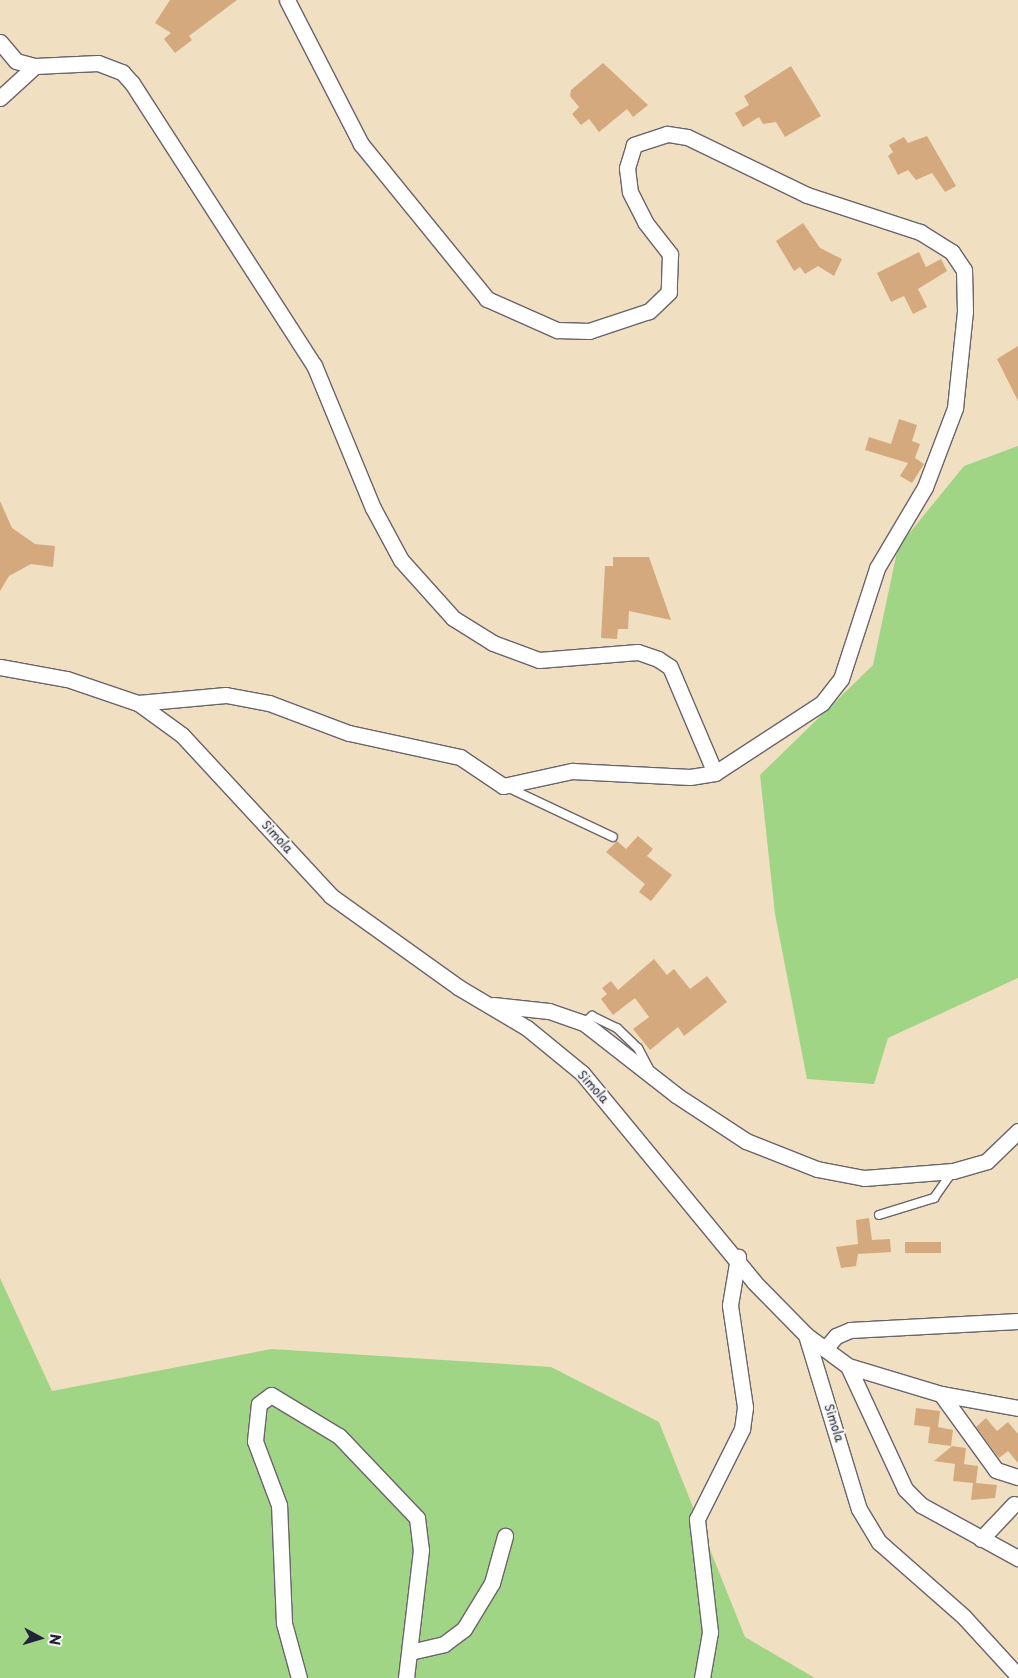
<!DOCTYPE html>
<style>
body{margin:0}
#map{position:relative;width:1018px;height:1678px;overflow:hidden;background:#f1dfc1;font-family:"Playpen Sans",sans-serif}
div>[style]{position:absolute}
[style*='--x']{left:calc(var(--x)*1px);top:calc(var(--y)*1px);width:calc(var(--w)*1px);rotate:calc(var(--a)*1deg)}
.green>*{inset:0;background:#a0d585}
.building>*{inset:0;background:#d5a97e;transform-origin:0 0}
.roads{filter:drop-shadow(1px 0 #6a646a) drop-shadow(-1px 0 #6a646a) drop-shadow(0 1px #6a646a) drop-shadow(0 -1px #6a646a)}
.lane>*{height:8px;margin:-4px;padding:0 4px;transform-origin:4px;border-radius:4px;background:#fff}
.street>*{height:15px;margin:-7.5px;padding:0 7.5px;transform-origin:7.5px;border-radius:7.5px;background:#fff}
span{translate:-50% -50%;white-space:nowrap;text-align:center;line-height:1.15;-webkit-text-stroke:4px #f6f6f2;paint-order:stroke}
.street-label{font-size:12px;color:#22223b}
.north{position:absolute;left:15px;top:1613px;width:50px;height:50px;-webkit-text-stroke:4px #f6f6f2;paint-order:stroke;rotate:96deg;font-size:14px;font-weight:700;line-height:20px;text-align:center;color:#22223b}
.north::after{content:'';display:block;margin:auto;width:18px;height:22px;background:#22223b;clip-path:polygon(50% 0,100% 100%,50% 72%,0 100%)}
</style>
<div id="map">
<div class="green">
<i style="clip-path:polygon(1018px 446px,1018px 978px,888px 1038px,874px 1084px,807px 1079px,775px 914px,760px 775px,873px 665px,898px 547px,964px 466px)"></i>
<i style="clip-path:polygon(0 1278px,52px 1391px,271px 1349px,551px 1367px,659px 1422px,745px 1637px,815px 1678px,0 1678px)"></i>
</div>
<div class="building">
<i style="clip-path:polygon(170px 0,237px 0,189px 36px,192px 40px,175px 53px,164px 39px,171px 33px,155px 23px)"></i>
<i style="clip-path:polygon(603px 63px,648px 105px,633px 117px,627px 109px,599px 132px,589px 119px,581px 125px,572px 114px,579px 107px,570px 96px,571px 90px)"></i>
<i style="clip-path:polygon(791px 66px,821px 116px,785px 137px,776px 122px,763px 124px,759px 117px,743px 127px,735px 113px,749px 105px,744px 96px)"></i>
<i style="clip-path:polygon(927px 136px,956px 186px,945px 192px,932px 173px,916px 180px,908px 170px,898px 175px,888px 156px,893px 152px,889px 145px,904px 137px,908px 143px)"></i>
<i style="clip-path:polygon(803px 223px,820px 248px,842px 259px,834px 276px,818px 266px,805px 274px,800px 267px,794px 271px,776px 241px)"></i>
<i style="clip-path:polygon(919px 252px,926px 267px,941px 259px,947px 271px,918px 289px,927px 307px,913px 314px,904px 296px,891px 302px,877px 273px)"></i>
<i style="clip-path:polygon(1018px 346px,1018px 401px,997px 359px)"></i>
<i style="clip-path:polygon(899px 419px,917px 425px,912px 441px,920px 444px,915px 458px,924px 464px,912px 483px,900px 476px,908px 463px,865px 450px,869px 437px,891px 444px)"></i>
<i style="clip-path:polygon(0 501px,12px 528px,35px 544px,55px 546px,53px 567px,31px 564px,9px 576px,0 591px)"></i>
<i style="clip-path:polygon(613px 557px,649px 557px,671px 620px,629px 611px,628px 629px,618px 629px,617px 639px,601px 638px,605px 566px,613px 566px)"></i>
<i style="clip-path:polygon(638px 836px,653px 849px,647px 856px,672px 875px,651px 901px,639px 892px,645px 884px,606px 852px,617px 841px,626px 849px)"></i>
<i style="clip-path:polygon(654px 959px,667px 975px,674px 969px,690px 989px,707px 976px,727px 1002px,684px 1036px,678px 1027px,650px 1050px,633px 1029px,649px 1017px,635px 998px,613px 1015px,601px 999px,607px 994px,602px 988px,611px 981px,618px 990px)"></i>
<i style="clip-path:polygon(869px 1218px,872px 1240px,890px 1239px,891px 1252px,858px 1254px,856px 1266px,841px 1268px,836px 1247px,858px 1244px,856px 1220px)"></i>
<i style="left:905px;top:1242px;width:36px;height:11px"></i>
<i style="clip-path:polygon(916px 1408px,940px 1411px,938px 1427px,953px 1430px,951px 1446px,928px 1443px,930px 1427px,914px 1425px)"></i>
<i style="clip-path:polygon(986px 1418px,997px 1431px,1008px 1422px,1018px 1434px,1018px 1463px,1008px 1451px,999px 1458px,976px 1427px)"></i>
<i style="clip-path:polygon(952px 1446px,966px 1448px,964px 1464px,978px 1466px,976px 1483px,997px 1485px,995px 1498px,971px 1500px,973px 1483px,953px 1481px,955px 1464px,934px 1461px)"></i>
</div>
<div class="roads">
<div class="lane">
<i style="--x:507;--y:787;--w:117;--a:25.3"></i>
<i style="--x:584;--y:1023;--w:11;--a:-41"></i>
<i style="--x:592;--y:1016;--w:28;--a:26"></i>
<i style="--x:617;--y:1028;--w:29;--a:44"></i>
<i style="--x:638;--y:1048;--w:27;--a:62"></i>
<i style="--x:879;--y:1215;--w:58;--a:-17.2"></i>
<i style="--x:934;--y:1198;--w:33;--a:-55"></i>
</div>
<div class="street">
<i style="--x:0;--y:42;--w:25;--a:50"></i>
<i style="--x:16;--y:61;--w:20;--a:15"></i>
<i style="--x:35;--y:66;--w:63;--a:-2.7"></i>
<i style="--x:98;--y:63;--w:26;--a:21"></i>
<i style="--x:122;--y:72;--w:15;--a:48"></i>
<i style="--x:132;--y:83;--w:336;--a:57.2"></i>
<i style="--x:314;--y:365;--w:155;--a:67.6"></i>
<i style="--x:373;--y:508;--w:59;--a:61.7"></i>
<i style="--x:401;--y:560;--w:78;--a:48.1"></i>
<i style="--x:453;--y:618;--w:47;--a:32"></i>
<i style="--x:493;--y:643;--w:49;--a:20.3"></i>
<i style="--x:539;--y:660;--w:99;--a:-4.6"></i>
<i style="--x:638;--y:652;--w:21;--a:19"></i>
<i style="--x:658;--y:659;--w:14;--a:34"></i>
<i style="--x:670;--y:667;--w:115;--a:67"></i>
<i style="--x:0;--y:98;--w:47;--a:-42.4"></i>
<i style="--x:0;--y:667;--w:68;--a:10.2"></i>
<i style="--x:67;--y:679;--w:75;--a:18.7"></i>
<i style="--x:138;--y:703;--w:54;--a:36"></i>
<i style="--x:182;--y:735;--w:219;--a:47.2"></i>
<i style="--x:331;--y:896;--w:156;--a:35.6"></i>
<i style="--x:458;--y:987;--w:80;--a:30.7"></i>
<i style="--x:527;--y:1028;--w:71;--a:39.3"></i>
<i style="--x:582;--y:1073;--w:271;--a:50.5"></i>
<i style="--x:754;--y:1282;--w:74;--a:45.5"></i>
<i style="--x:806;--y:1335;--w:182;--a:73.1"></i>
<i style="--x:859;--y:1509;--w:39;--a:59"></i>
<i style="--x:879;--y:1542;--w:113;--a:41.4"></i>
<i style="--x:964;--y:1617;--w:80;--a:47.5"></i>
<i style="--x:138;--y:703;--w:88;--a:-5.2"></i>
<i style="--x:226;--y:695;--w:44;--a:10.5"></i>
<i style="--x:269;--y:703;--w:85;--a:20.6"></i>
<i style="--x:349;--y:733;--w:114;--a:12.2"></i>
<i style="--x:460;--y:757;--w:52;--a:34"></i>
<i style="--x:503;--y:786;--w:71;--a:-12.3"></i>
<i style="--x:572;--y:771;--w:118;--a:2.9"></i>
<i style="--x:690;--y:777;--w:25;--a:-9"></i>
<i style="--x:715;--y:773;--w:128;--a:-33.2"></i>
<i style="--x:822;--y:703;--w:31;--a:-52"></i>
<i style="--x:841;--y:679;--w:117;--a:-72"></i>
<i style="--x:877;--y:568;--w:94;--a:-59.3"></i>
<i style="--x:925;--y:487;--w:85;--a:-69.2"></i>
<i style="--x:955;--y:408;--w:98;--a:-84.1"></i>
<i style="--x:965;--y:311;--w:41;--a:-91.4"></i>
<i style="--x:964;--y:270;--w:22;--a:-124"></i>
<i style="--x:952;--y:252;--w:38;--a:-148"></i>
<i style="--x:920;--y:232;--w:119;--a:-161.9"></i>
<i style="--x:807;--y:195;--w:133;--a:-154.2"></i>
<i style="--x:687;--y:137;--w:20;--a:-171"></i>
<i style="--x:667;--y:134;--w:35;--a:162"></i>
<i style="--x:634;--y:145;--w:24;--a:107"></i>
<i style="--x:627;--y:168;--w:24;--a:83"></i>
<i style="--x:630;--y:192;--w:34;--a:63"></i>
<i style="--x:645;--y:222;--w:41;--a:52"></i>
<i style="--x:670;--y:254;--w:38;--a:92"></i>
<i style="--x:669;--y:292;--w:28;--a:136"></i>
<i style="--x:649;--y:311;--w:63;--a:161.6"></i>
<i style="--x:589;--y:331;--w:32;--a:-178"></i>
<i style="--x:557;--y:330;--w:77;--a:-156.1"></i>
<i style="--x:487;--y:299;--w:200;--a:-129.1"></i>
<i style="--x:361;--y:144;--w:162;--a:-117.2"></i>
<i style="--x:493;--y:1005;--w:56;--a:6.1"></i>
<i style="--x:549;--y:1011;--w:37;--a:19"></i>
<i style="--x:584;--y:1023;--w:117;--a:38"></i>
<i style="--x:676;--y:1095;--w:84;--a:33.3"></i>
<i style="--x:746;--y:1141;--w:76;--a:21.5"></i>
<i style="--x:817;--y:1169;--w:48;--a:10.8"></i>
<i style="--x:864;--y:1178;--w:89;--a:-4.5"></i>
<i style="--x:953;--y:1171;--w:35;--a:-16"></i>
<i style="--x:987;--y:1161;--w:43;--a:-44.1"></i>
<i style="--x:806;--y:1335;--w:52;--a:36.4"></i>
<i style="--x:848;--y:1366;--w:136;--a:65.1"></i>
<i style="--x:905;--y:1489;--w:23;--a:45"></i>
<i style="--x:921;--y:1505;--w:111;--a:28.7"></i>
<i style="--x:825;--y:1349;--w:17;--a:-50"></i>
<i style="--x:836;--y:1336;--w:15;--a:-23"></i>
<i style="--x:850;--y:1330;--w:168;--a:-3.1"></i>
<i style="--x:848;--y:1366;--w:97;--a:16.8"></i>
<i style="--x:941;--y:1394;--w:78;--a:10.3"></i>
<i style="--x:941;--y:1394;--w:94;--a:54.1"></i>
<i style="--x:996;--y:1470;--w:23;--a:18"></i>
<i style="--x:981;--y:1539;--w:48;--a:-46.7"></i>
<i style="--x:410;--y:1652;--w:35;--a:-13"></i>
<i style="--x:444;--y:1644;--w:25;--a:-37"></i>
<i style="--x:464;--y:1629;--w:54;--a:-58.7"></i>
<i style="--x:492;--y:1583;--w:49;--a:-74.5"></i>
<i style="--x:299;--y:1678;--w:57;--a:-105.3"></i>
<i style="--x:284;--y:1623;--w:118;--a:-92.4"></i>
<i style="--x:279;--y:1505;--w:68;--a:-110.6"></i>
<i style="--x:255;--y:1441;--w:37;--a:-84"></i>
<i style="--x:259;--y:1404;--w:15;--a:-37"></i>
<i style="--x:271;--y:1395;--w:79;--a:31.1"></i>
<i style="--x:339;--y:1436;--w:113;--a:46.4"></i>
<i style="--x:417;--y:1518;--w:32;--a:83"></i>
<i style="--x:421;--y:1550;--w:129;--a:96.7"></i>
<i style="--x:702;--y:1678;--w:47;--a:-80.1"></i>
<i style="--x:710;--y:1632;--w:114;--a:-96.6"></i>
<i style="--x:697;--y:1519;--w:101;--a:-63.4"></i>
<i style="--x:742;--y:1429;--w:22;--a:-82"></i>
<i style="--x:745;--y:1407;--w:103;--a:-98.4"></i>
<i style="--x:730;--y:1305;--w:49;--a:-80.5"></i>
</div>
</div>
<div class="street-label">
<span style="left:277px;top:837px;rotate:48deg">Simola</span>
<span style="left:593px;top:1087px;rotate:48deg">Simola</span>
<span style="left:834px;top:1423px;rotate:73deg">Simola</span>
</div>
<div class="north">N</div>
</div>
